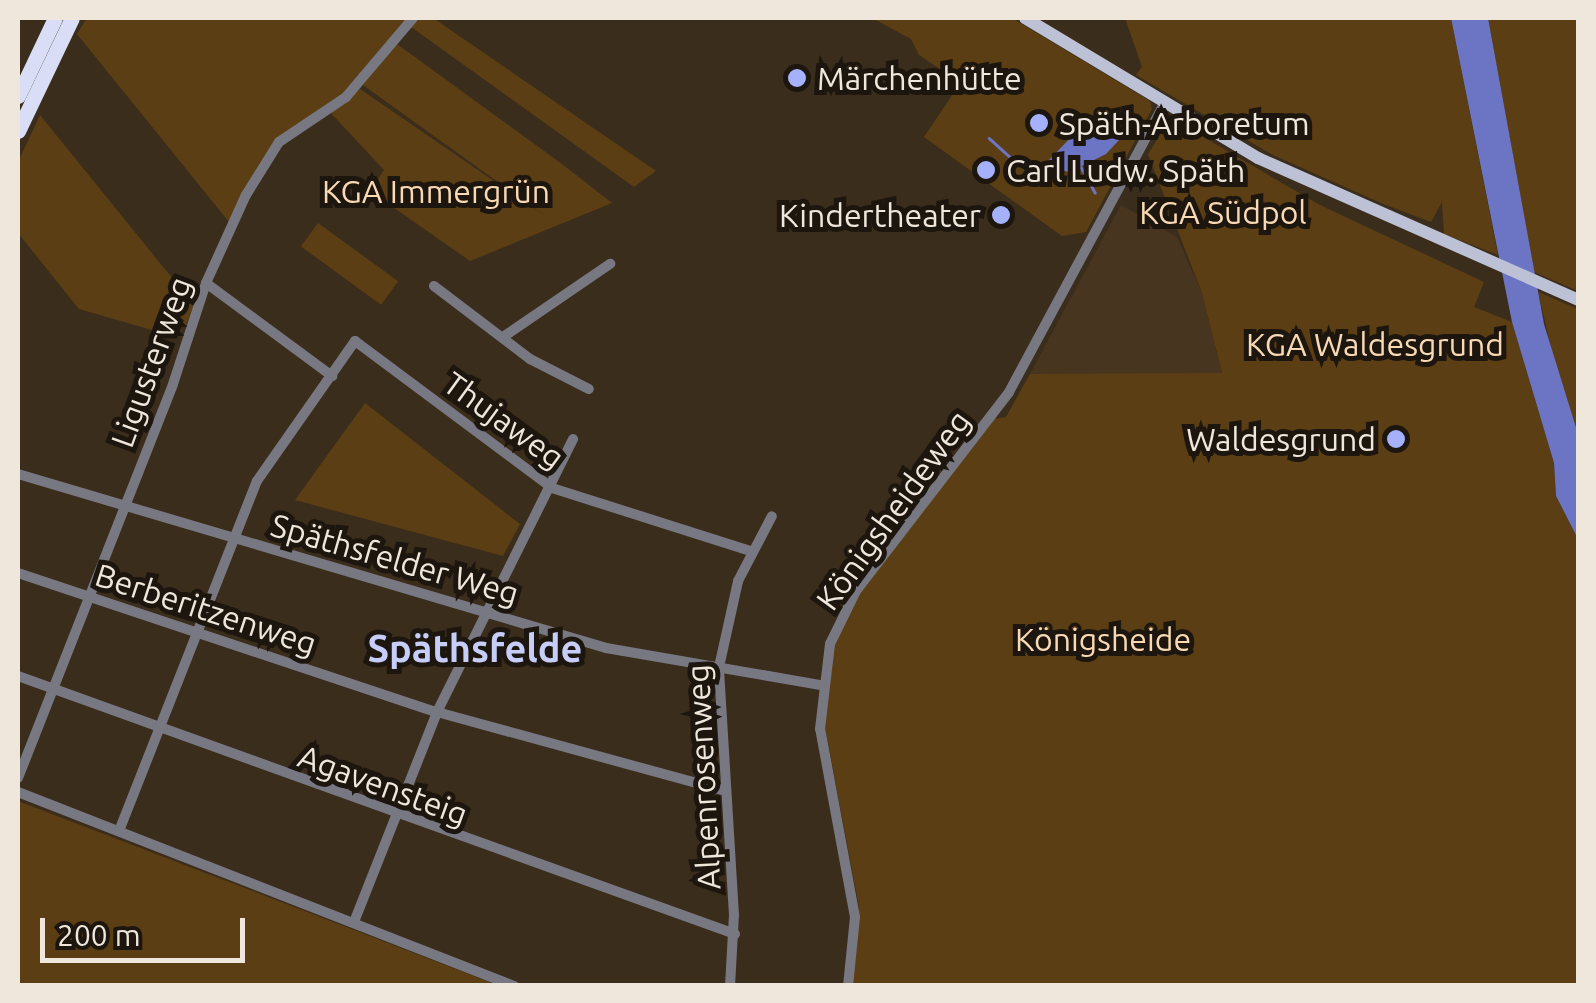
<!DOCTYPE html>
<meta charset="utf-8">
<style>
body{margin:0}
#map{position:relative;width:1596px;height:1003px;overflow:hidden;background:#3b2d1c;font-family:Ubuntu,sans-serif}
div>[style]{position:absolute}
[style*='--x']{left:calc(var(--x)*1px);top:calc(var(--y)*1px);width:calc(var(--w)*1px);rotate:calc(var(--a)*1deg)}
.built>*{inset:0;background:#48351f}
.green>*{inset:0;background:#5c3e14;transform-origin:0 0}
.water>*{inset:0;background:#6c75c4}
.stream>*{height:2.5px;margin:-1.25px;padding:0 1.25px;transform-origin:1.25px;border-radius:1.25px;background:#6c75c4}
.minor>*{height:10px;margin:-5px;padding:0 5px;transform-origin:5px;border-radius:5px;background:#777882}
.major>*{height:12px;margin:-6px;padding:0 6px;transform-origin:6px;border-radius:6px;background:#bdc1d5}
.highway>*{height:15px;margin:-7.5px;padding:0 7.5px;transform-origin:7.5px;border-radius:7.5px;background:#d9def6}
.dots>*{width:28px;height:28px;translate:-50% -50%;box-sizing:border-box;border:5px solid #1d160f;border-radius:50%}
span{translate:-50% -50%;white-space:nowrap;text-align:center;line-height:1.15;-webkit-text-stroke:10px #1d160f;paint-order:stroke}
.poi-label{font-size:32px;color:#efe6dc}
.left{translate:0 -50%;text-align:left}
.right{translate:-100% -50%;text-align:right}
.park-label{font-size:32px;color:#f9d9b4}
.street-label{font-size:32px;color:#efe6dc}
.quarter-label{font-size:38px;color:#c6cdf8;font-weight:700}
.frame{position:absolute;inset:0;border:20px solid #efe6dc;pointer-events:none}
.scale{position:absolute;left:40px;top:918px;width:205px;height:45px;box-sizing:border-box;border:5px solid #efe6dc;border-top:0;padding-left:12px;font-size:30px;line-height:35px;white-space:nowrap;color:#efe6dc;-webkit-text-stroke:8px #1d160f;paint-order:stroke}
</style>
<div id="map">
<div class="built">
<i style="clip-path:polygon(1121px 205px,1177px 237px,1202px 293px,1222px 374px,1030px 374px)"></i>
</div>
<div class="green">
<i style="clip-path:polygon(87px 18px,408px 18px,341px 95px,278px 137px,229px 222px,77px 34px)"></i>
<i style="clip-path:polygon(416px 18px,433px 18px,656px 171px,634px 187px,411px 27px)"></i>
<i style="clip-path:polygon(872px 18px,1012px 18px,1150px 101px,1152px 109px,1086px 232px,1062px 236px,924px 137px,955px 91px,939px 80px,943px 71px,919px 55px,911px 39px)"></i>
<i style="clip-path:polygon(1125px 18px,1451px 18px,1498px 255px,1444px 234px,1442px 202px,1431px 222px,1381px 203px,1273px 155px,1136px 75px,1142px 67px)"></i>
<i style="clip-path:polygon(1488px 18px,1578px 18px,1578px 291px,1534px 272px)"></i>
<i style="clip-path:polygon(397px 44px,562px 164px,612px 203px,470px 261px,370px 191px,384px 170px,329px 111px,360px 89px,548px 218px,363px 85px)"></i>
<i style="clip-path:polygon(40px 115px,194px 305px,186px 326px,152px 330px,79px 309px,18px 233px,18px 162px)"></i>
<i style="clip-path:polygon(1179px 123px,1320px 205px,1484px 282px,1474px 307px,1512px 322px,1554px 463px,1556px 496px,1578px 539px,1578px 985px,852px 986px,859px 907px,823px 716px,831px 655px,853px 603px,994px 419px,1006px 417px,1030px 374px,1222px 373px,1202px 293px,1148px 154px,1166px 125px)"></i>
<i style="left:318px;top:223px;width:99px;height:29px;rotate:36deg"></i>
<i style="clip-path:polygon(1538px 292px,1578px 309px,1578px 434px,1558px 377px)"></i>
<i style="clip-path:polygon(365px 403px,520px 524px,503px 556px,295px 500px)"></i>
<i style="clip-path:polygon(18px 801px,203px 872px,497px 985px,18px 985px)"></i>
</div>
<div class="water">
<i style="clip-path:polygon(1451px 18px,1488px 18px,1544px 324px,1578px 434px,1578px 539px,1556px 496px,1554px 463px,1512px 322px)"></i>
<i style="clip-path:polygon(1109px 126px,1119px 140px,1106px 154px,1070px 172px,1050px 168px,1048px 161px,1081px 127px)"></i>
</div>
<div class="stream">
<i style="--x:989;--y:138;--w:30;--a:42"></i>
<i style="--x:1011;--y:158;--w:38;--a:11"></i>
<i style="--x:1081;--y:167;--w:29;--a:61"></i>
</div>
<div class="minor">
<i style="--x:206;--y:283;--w:157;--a:36.4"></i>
<i style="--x:434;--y:286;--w:121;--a:37.2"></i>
<i style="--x:530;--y:359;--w:66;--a:27"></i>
<i style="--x:503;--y:337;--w:130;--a:-34.3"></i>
<i style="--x:18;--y:474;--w:613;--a:16.48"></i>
<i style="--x:606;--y:648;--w:218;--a:9.8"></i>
<i style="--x:18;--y:573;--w:441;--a:18.4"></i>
<i style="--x:437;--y:712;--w:299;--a:15.3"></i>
<i style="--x:18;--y:676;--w:762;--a:19.79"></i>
<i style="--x:18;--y:778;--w:423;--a:-68.5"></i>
<i style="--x:173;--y:384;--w:106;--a:-71.9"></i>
<i style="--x:206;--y:283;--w:97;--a:-65.6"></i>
<i style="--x:246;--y:195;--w:62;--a:-58.1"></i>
<i style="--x:279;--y:142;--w:81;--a:-33.9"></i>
<i style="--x:346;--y:97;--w:104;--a:-49.7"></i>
<i style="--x:18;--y:792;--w:533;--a:21.36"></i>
<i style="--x:119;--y:831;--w:376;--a:-68.5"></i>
<i style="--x:257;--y:481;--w:171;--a:-55"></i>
<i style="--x:355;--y:341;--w:246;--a:36.7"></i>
<i style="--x:552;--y:488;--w:209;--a:17.6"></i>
<i style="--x:354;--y:922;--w:226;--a:-68.4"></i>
<i style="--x:437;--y:712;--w:305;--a:-63.5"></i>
<i style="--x:730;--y:986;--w:71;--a:-86.8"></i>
<i style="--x:734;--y:915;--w:248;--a:-93.5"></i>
<i style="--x:719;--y:667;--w:88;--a:-77.5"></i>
<i style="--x:738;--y:581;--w:73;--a:-62.4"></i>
<i style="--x:848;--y:986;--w:69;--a:-84.2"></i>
<i style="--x:855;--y:917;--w:191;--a:-100.5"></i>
<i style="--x:820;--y:729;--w:86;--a:-83.3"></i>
<i style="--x:830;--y:644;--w:59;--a:-63.9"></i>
<i style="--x:856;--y:591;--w:251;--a:-52.4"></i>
<i style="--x:1009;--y:392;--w:329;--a:-61.7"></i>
</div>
<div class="major">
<i style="--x:1025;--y:18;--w:272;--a:31"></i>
<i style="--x:1258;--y:158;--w:350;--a:23.9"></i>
</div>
<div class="highway">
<i style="--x:18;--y:96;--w:86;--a:-64.6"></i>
<i style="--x:18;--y:131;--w:125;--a:-64.5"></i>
</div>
<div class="dots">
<i style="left:797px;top:78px;background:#a6b1fc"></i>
<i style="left:1039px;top:123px;background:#a6b1fc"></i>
<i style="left:986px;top:170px;background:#a6b1fc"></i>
<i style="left:1001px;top:215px;background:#a6b1fc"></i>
<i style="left:1396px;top:439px;background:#a6b1fc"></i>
</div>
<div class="poi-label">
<span class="left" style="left:817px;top:78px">Märchenhütte</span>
<span class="left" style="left:1059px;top:123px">Späth-Arboretum</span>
<span class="left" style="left:1006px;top:170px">Carl Ludw. Späth</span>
<span class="right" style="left:981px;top:215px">Kindertheater</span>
<span class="right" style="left:1376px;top:439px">Waldesgrund</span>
</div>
<div class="park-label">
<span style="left:436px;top:191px">KGA Immergrün</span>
<span style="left:1223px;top:212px">KGA Südpol</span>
<span style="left:1375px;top:344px">KGA Waldesgrund</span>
<span style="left:1103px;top:639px">Königsheide</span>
</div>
<div class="street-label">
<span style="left:151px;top:362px;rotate:-70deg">Ligusterweg</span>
<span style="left:504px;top:420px;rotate:36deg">Thujaweg</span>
<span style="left:893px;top:510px;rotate:-54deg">Königsheideweg</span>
<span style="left:395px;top:559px;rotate:16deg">Späthsfelder Weg</span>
<span style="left:206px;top:609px;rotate:18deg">Berberitzenweg</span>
<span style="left:703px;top:777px;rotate:-93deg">Alpenrosenweg</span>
<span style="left:383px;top:785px;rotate:20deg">Agavensteig</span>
</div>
<div class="quarter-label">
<span style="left:475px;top:649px">Späthsfelde</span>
</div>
<div class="frame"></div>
<div class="scale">200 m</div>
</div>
